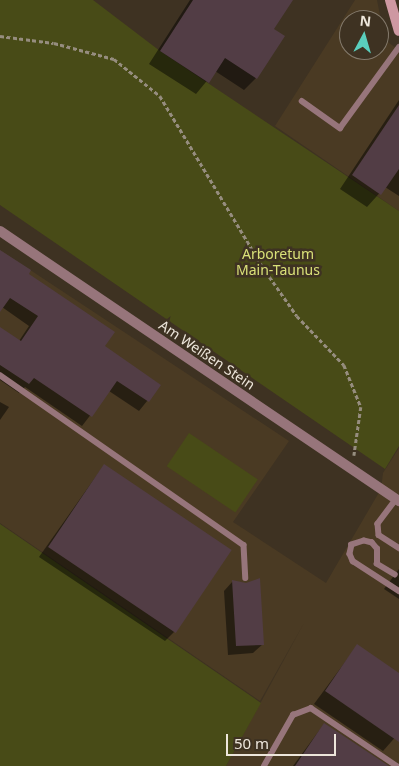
<!DOCTYPE html>
<meta charset="utf-8">
<style>
body{margin:0}
#map{position:relative;width:399px;height:766px;overflow:hidden;background:#3e3222;font-family:"Noto Sans",sans-serif}
div>[style]{position:absolute}
[style*='--x']{left:calc(var(--x)*1px);top:calc(var(--y)*1px);width:calc(var(--w)*1px);rotate:calc(var(--a)*1deg)}
.built>*{inset:0;background:#4a3a23}
.green>*{inset:0;background:#484b17;transform-origin:0 0}
.shadow>*{inset:0;background:#0007}
.building>*{inset:0;background:#523d45;transform-origin:0 0}
.path>*{height:2.5px;margin-top:-1.25px;transform-origin:0;background:repeating-linear-gradient(90deg,#968d7f 0 4px,transparent 0 6.5px)}
.lane>*{height:5.5px;margin:-2.75px;padding:0 2.75px;transform-origin:2.75px;border-radius:2.75px;background:#97757b}
.street>*{height:10px;margin:-5px;padding:0 5px;transform-origin:5px;border-radius:5px;background:#97757b}
.secondary>*{height:10px;margin:-5px;padding:0 5px;transform-origin:5px;border-radius:5px;background:#ce98a2}
span{translate:-50% -50%;white-space:nowrap;text-align:center;line-height:1.15;-webkit-text-stroke:5px #3e3222;paint-order:stroke}
.park-label{font-size:14px;color:#d9e078}
.street-label{font-size:14px;color:#ede6db}
.north{position:absolute;left:339px;top:10px;width:50px;height:50px;box-sizing:border-box;background:#3e3222;border:1px solid #847a6c;border-radius:50%;rotate:6deg;font-size:14px;font-weight:700;line-height:20px;text-align:center;color:#ede6db}
.north::after{content:'';display:block;margin:auto;width:18px;height:22px;background:#5acebd;clip-path:polygon(50% 0,100% 100%,50% 72%,0 100%)}
.scale{position:absolute;left:226px;top:734px;width:110px;height:22px;box-sizing:border-box;border:2px solid #ede6db;border-top:0;padding-left:6px;font-size:15px;line-height:18px;white-space:nowrap;color:#ede6db;-webkit-text-stroke:4px #3e3222;paint-order:stroke}
</style>
<div id="map">
<div class="built">
<i style="clip-path:polygon(evenodd,355px 0,377px 0,385px 40px,399px 50px,399px 211px,275px 126px,355px 0,349px 20px,379px 20px,379px 50px,349px 50px,349px 20px)"></i>
<i style="clip-path:polygon(0 250px,289px 441px,233px 522px,326px 583px,381px 489px,383px 473px,399px 448px,399px 766px,226px 766px,304px 623px,260px 701px,0 523px)"></i>
</div>
<div class="green">
<i style="clip-path:polygon(0 0,93px 0,160px 51px,399px 211px,399px 446px,385px 469px,0 205px)"></i>
<i style="left:189px;top:433px;width:83px;height:40px;rotate:34deg"></i>
<i style="clip-path:polygon(0 524px,261px 703px,226px 766px,0 766px)"></i>
</div>
<div class="shadow">
<i style="clip-path:polygon(190px 0,291px 0,272px 30px,256px 78px,244px 90px,215px 71px,196px 94px,149px 64px)"></i>
<i style="clip-path:polygon(399px 100px,399px 196px,385px 187px,367px 207px,340px 189px)"></i>
<i style="clip-path:polygon(0 253px,103px 347px,160px 385px,139px 411px,109px 391px,82px 426px,25px 387px,19px 393px,0 380px,0 328px,19px 341px,29px 326px,2px 307px,0 310px)"></i>
<i style="clip-path:polygon(0 402px,9px 407px,0 420px)"></i>
<i style="clip-path:polygon(104px 465px,174px 632px,165px 641px,39px 557px)"></i>
<i style="clip-path:polygon(399px 569px,399px 599px,384px 589px)"></i>
<i style="clip-path:polygon(233px 581px,263px 644px,253px 653px,228px 655px,224px 591px)"></i>
<i style="clip-path:polygon(357px 646px,399px 675px,399px 733px,383px 751px,314px 704px)"></i>
<i style="clip-path:polygon(324px 724px,378px 766px,293px 766px)"></i>
</div>
<div class="building">
<i style="clip-path:polygon(193px 0,293px 0,274px 29px,285px 36px,257px 79px,225px 58px,209px 83px,160px 51px)"></i>
<i style="clip-path:polygon(399px 105px,399px 169px,381px 195px,352px 175px)"></i>
<i style="clip-path:polygon(0 250px,31px 270px,29px 274px,115px 332px,105px 346px,161px 385px,149px 402px,117px 381px,92px 417px,34px 378px,29px 384px,0 365px,0 327px,21px 341px,38px 316px,10px 298px,0 312px)"></i>
<i style="left:104px;top:464px;width:154px;height:100px;rotate:34deg"></i>
<i style="clip-path:polygon(260px 578px,264px 645px,236px 646px,232px 580px,246px 583px)"></i>
<i style="clip-path:polygon(357px 644px,399px 673px,399px 742px,325px 691px)"></i>
<i style="clip-path:polygon(324px 723px,389px 766px,295px 766px)"></i>
</div>
<div class="path">
<i style="--x:0;--y:36;--w:54;--a:7.4"></i>
<i style="--x:54;--y:43;--w:62;--a:14.9"></i>
<i style="--x:114;--y:59;--w:59;--a:38.8"></i>
<i style="--x:160;--y:96;--w:198;--a:59"></i>
<i style="--x:262;--y:266;--w:61;--a:55"></i>
<i style="--x:297;--y:316;--w:68;--a:46.2"></i>
<i style="--x:344;--y:365;--w:45;--a:68"></i>
<i style="--x:361;--y:407;--w:49;--a:98.1"></i>
</div>
<div class="lane">
<i style="--x:302;--y:101;--w:47;--a:35.4"></i>
<i style="--x:340;--y:128;--w:100;--a:-53.9"></i>
<i style="--x:0;--y:375;--w:297;--a:34.9"></i>
<i style="--x:244;--y:545;--w:33;--a:87"></i>
<i style="--x:396;--y:500;--w:30;--a:127"></i>
<i style="--x:378;--y:524;--w:11;--a:85"></i>
<i style="--x:379;--y:535;--w:24;--a:33"></i>
<i style="--x:395;--y:575;--w:21;--a:-149"></i>
<i style="--x:377;--y:564;--w:15;--a:-90"></i>
<i style="--x:377;--y:549;--w:8;--a:-130"></i>
<i style="--x:372;--y:543;--w:8;--a:-166"></i>
<i style="--x:364;--y:541;--w:13;--a:162"></i>
<i style="--x:352;--y:545;--w:9;--a:103"></i>
<i style="--x:350;--y:554;--w:8;--a:67"></i>
<i style="--x:353;--y:561;--w:55;--a:33.1"></i>
<i style="--x:264;--y:766;--w:59;--a:-60.4"></i>
<i style="--x:293;--y:715;--w:19;--a:-21"></i>
<i style="--x:311;--y:708;--w:104;--a:34"></i>
</div>
<div class="street">
<i style="--x:0;--y:231;--w:482;--a:34.1"></i>
</div>
<div class="secondary">
<i style="--x:390;--y:0;--w:32;--a:74"></i>
</div>
<div class="park-label">
<span style="left:278px;top:262px">Arboretum<br>Main-Taunus</span>
</div>
<div class="street-label">
<span style="left:207px;top:355px;rotate:34deg">Am Weißen Stein</span>
</div>
<div class="north">N</div>
<div class="scale">50 m</div>
</div>
